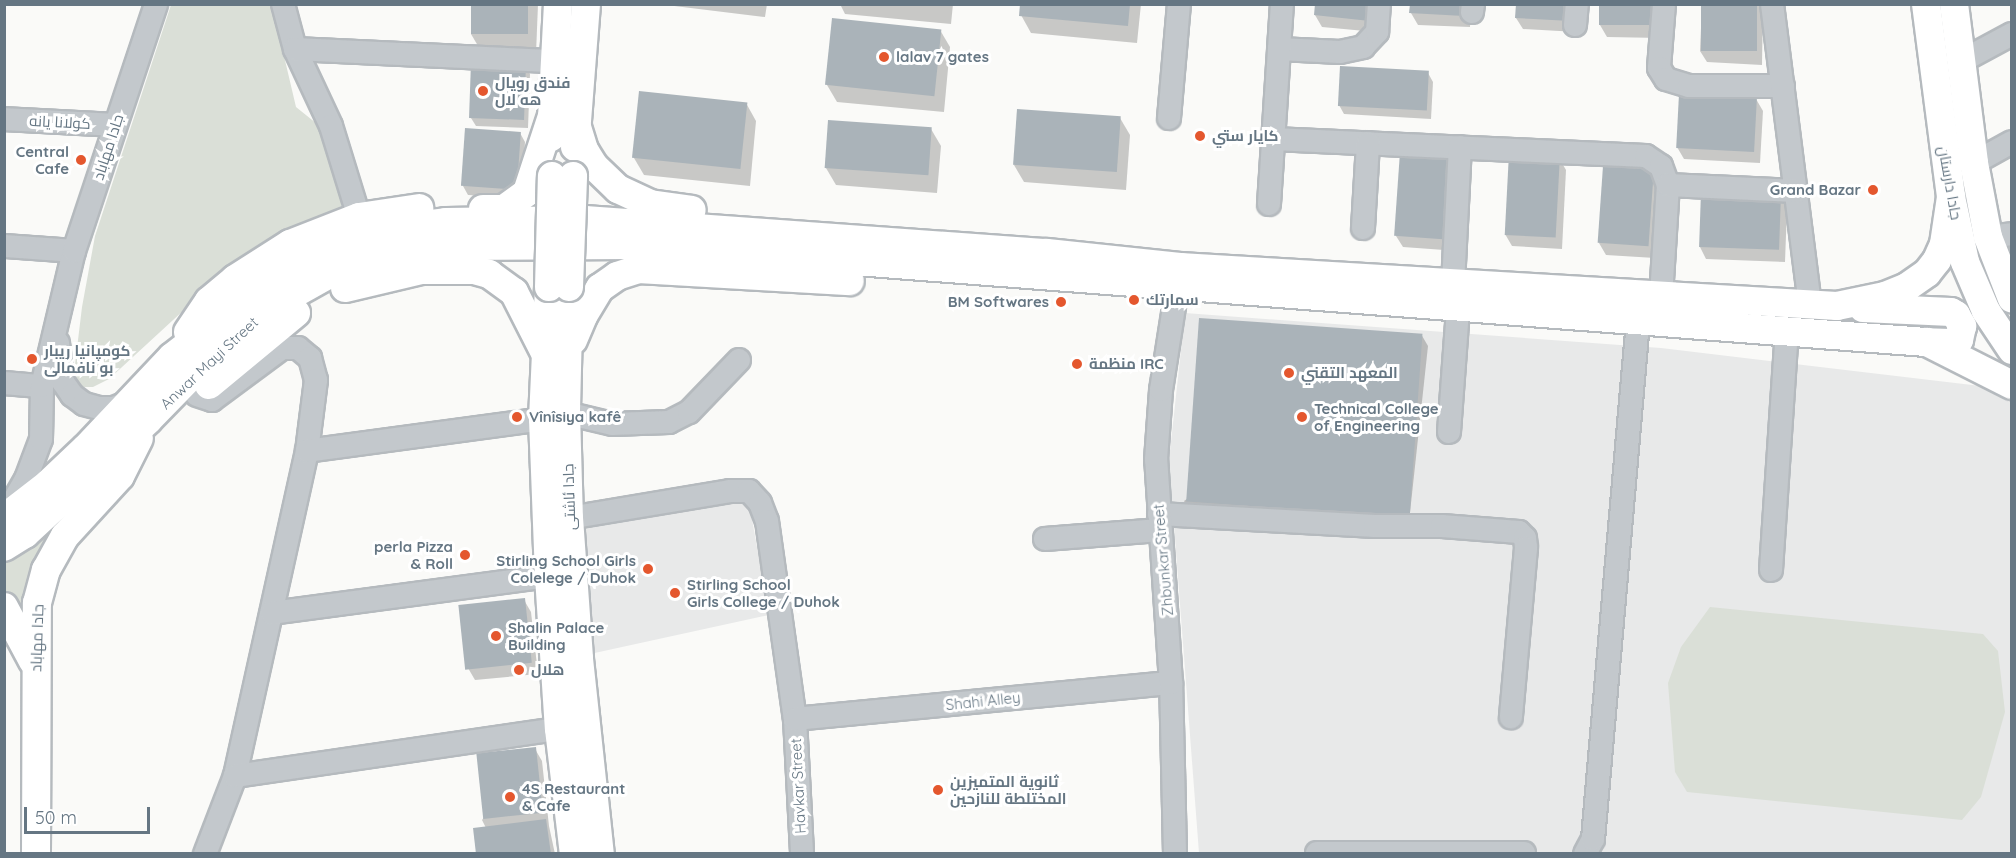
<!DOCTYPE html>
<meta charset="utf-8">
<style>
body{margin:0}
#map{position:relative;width:2016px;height:858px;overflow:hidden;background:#fafaf8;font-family:Quicksand,Cairo,sans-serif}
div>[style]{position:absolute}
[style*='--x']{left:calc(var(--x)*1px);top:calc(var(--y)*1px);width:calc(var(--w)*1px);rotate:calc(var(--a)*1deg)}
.built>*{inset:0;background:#e8e9e9}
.green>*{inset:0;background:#dadfd7}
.shadow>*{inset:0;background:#0003}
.building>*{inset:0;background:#aab3b9;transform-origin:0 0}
.roads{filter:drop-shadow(2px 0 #b5babe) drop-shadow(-2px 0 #b5babe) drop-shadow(0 2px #b5babe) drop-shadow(0 -2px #b5babe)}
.minor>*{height:22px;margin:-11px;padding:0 11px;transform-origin:11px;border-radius:11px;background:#c3c8cc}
.major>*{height:28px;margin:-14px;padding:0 14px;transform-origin:14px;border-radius:14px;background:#fff}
.bridges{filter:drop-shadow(2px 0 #b5babe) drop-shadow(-2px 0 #b5babe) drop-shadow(0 2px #b5babe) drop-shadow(0 -2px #b5babe)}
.major-bridge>*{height:28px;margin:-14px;padding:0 14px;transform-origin:14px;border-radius:14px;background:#fff}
.dots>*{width:16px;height:16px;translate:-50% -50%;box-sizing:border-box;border:3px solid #fff;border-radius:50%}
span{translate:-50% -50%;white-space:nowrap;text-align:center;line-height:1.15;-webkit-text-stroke:6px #fff;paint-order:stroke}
.poi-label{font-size:15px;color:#657683;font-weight:700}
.left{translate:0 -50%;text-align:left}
.right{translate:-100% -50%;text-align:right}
.street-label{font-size:15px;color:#657683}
.frame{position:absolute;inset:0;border:6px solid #657683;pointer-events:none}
.scale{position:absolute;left:24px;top:807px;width:126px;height:27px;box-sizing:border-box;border:3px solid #657683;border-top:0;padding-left:8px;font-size:18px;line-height:21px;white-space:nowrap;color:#657683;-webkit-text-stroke:4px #fff;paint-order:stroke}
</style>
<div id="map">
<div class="built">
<i style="clip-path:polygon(1185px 313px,1661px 348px,1989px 387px,2011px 400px,2011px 853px,1199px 853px,1169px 460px)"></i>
<i style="clip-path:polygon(749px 502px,769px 615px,590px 654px,584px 525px)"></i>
</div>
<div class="green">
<i style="clip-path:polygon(171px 5px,272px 5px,296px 107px,332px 136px,347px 197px,340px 208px,259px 246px,223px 274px,109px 379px,93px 387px,84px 387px,77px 383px,74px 373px,82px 307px,95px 236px)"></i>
<i style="clip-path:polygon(116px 468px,54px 536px,18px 615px,5px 597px,4px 559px)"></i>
<i style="clip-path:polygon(1710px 607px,1983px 634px,1998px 651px,2005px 712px,1981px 797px,1962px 820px,1687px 792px,1675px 772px,1668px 683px,1681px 647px)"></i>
</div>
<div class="shadow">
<i style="clip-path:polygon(473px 4px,538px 4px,536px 54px,481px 51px,471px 34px)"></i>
<i style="clip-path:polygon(658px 4px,767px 4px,765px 17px)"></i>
<i style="clip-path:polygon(840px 4px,953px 4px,951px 24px,845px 14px)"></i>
<i style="clip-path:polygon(1022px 4px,1141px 4px,1137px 43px,1031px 33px,1021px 15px)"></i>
<i style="clip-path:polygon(1379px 4px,1376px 32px,1322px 27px,1315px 15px)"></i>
<i style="clip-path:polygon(1471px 4px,1470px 27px,1418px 25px,1411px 13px)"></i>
<i style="clip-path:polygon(1578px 4px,1577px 32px,1523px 29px,1516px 18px)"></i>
<i style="clip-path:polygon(1662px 4px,1661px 38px,1607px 37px,1600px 25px)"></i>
<i style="clip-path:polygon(1702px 4px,1763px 4px,1762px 65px,1707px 62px,1700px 51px)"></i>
<i style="clip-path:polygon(940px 30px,950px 47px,944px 112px,837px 102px,827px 85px)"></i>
<i style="clip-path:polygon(525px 65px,530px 74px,528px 128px,476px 126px,471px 118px)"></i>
<i style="clip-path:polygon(1428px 73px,1433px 82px,1431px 119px,1344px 114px,1339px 105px)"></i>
<i style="clip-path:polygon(1756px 99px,1763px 111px,1760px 163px,1684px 159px,1677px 147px)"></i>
<i style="clip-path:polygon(746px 103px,756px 121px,750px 186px,644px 175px,634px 158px)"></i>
<i style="clip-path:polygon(1120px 118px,1130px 135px,1126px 190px,1024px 182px,1014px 165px)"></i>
<i style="clip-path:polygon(931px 129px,941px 146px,937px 193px,836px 185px,826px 168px)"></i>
<i style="clip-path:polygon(520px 133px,525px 142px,522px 198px,468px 195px,463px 186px)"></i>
<i style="clip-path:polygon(1401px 154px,1458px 251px,1403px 247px,1396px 236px)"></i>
<i style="clip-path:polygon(1559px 158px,1566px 170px,1562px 249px,1512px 246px,1505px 234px)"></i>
<i style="clip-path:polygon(1653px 171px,1660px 183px,1655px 258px,1606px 255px,1599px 243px)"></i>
<i style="clip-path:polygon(1780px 196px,1787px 208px,1785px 262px,1706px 259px,1700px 247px)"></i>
<i style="clip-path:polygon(1421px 334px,1428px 346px,1408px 531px,1191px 513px,1184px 501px)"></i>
<i style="clip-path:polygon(524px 600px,531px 612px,538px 674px,475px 680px,468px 668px)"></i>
<i style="clip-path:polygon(535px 749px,542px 761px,549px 826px,555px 854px,478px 854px,486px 828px,482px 820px)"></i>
</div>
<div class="building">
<i style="left:471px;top:4px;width:57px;height:30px"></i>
<i style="clip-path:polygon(1020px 4px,1130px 4px,1128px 26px,1019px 16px)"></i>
<i style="clip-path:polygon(1315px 4px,1371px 4px,1370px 21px,1314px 15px)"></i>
<i style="clip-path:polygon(1410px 4px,1465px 4px,1464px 16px,1409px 13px)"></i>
<i style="clip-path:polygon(1516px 4px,1571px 4px,1571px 21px,1515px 18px)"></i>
<i style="left:1599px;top:4px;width:57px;height:21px"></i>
<i style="left:1701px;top:4px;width:56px;height:47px"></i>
<i style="left:832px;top:18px;width:110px;height:67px;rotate:6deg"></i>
<i style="left:471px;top:62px;width:55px;height:56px;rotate:2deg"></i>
<i style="left:1340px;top:66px;width:89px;height:40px;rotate:3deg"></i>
<i style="left:639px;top:91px;width:109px;height:67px;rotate:6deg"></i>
<i style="left:1679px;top:94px;width:78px;height:54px;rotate:3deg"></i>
<i style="left:1017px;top:109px;width:104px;height:56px;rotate:4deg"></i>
<i style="left:828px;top:120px;width:104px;height:48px;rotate:4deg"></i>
<i style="left:465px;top:128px;width:56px;height:58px;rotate:4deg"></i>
<i style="left:1400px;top:152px;width:56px;height:84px;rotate:4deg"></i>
<i style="left:1509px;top:153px;width:51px;height:82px;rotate:3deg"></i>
<i style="left:1603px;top:166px;width:51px;height:77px;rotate:4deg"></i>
<i style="left:1701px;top:192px;width:80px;height:55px;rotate:2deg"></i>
<i style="left:1199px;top:318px;width:224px;height:184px;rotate:4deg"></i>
<i style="left:525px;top:598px;width:65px;height:67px;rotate:84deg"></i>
<i style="left:536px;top:747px;width:66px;height:60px;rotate:84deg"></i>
<i style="clip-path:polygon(546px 819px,551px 854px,476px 854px,473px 828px)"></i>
</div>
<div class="roads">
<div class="minor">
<i style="--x:283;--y:4;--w:47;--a:75.1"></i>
<i style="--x:295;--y:49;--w:85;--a:64.9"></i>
<i style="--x:331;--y:126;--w:95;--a:72.9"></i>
<i style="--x:1664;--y:4;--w:64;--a:94.5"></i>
<i style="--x:1659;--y:68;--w:13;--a:58"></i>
<i style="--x:1666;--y:79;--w:24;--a:17"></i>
<i style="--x:1689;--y:86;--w:94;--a:0"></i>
<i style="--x:1772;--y:4;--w:303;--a:82.8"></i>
<i style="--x:1472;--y:12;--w:8;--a:-83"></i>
<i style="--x:1575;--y:25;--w:21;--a:-85"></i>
<i style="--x:295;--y:49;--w:259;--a:2.7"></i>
<i style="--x:1279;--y:49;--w:61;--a:2.8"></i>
<i style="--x:1340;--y:52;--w:24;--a:-12"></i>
<i style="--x:1363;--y:47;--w:21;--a:-47"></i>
<i style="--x:1377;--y:32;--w:28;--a:-86"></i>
<i style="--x:1960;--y:62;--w:59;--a:-28.3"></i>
<i style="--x:1169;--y:118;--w:114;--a:-85"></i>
<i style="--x:4;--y:119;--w:111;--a:3.1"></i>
<i style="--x:1273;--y:139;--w:373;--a:2.6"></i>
<i style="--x:1646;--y:156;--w:18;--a:34"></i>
<i style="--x:1661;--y:166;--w:20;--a:70"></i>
<i style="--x:1668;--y:185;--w:112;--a:93.6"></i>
<i style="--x:1974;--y:163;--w:43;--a:-28.9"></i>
<i style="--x:1668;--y:185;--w:128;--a:2.7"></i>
<i style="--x:1269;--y:204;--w:200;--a:-86.3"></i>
<i style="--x:1363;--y:228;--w:85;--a:-86.6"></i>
<i style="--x:1988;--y:237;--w:24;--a:-7"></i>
<i style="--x:4;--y:246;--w:70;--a:4.1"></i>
<i style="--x:1453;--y:284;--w:137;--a:-87.1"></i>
<i style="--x:58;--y:343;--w:39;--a:83"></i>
<i style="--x:63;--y:382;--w:16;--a:55"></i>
<i style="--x:72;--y:395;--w:15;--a:37"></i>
<i style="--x:84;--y:404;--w:16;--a:15"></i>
<i style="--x:99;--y:408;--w:15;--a:0"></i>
<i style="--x:114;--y:408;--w:16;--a:-22"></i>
<i style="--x:4;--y:383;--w:38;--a:5"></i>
<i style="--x:197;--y:395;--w:16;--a:18"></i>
<i style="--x:212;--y:400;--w:87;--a:-36.6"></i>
<i style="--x:282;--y:348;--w:16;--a:0"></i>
<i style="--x:298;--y:348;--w:16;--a:40"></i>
<i style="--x:310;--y:358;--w:23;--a:75"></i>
<i style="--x:316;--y:380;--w:72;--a:97.2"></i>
<i style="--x:307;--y:451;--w:333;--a:102.5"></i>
<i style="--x:235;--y:776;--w:84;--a:111"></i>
<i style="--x:566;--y:413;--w:47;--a:13.4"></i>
<i style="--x:612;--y:424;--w:57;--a:-2"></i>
<i style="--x:669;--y:422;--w:22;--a:-27"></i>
<i style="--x:689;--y:412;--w:72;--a:-46.1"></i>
<i style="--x:1449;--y:432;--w:124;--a:-85.8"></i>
<i style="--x:307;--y:451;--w:238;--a:-7.7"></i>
<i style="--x:7;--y:512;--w:38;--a:-60"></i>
<i style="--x:26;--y:479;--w:43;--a:-69.4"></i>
<i style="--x:41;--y:439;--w:53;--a:-88.9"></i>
<i style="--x:42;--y:386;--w:139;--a:-76.7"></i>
<i style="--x:74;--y:251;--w:260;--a:-71.6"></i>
<i style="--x:1159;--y:514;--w:216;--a:3.2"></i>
<i style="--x:1375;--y:526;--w:67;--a:0"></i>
<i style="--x:1442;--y:526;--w:77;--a:4.5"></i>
<i style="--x:1519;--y:532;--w:8;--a:45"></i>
<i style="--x:1525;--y:538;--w:10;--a:84"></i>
<i style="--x:1526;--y:548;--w:170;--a:95.1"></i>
<i style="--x:569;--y:518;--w:163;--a:-9.5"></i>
<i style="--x:730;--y:491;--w:19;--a:0"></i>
<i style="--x:749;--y:491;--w:16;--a:47"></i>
<i style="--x:760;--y:503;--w:19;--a:69"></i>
<i style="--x:767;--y:521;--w:200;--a:82"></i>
<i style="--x:795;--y:719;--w:135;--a:87"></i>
<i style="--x:1045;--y:539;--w:115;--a:-4.5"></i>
<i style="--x:1771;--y:570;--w:239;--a:-86.2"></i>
<i style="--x:272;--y:613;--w:279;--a:-7.6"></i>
<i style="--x:795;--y:719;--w:378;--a:-5.5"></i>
<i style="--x:235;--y:776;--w:327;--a:-8.3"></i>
<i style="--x:1317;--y:853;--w:207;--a:0"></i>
<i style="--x:1175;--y:854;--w:171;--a:-91.3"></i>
<i style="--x:1171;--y:683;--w:224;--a:-93.8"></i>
<i style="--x:1156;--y:460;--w:70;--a:-85.9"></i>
<i style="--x:1161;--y:390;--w:122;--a:-81.1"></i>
<i style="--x:1585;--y:854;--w:17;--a:-62"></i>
<i style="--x:1593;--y:839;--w:519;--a:-85.03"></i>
</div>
<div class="major">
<i style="--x:1926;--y:4;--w:195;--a:82.6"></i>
<i style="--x:1951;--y:197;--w:66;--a:77.8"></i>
<i style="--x:1965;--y:262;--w:53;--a:66.8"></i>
<i style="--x:1986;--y:311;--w:47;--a:56.3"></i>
<i style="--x:1954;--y:4;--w:160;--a:82.8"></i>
<i style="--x:1974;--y:163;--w:75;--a:79.3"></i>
<i style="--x:1988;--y:237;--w:66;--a:68.8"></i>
<i style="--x:577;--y:127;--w:24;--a:73"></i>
<i style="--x:584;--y:150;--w:19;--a:58"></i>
<i style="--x:594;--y:166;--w:33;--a:44"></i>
<i style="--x:618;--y:189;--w:35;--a:25"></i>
<i style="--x:650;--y:204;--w:42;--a:8.1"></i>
<i style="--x:551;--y:137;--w:133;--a:-87"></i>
<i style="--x:575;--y:147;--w:143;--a:-85.6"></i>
<i style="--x:483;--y:209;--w:21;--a:0"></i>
<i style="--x:504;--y:209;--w:29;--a:-36"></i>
<i style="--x:527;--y:192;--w:77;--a:-71.8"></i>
<i style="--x:549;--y:287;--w:132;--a:92.6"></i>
<i style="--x:543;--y:419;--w:157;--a:87.8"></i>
<i style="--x:549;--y:576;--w:153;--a:86.3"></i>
<i style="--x:559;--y:729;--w:126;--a:83.2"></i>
<i style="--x:569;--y:287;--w:126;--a:91.4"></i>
<i style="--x:566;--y:413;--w:105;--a:88.4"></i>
<i style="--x:569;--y:518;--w:141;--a:85.9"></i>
<i style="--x:579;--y:659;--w:196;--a:83.9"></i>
<i style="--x:345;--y:288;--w:79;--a:-13.2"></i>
<i style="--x:422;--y:270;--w:52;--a:0"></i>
<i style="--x:474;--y:270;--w:16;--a:15"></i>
<i style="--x:489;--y:274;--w:31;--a:36"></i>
<i style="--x:514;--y:292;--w:66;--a:63"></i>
<i style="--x:1863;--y:308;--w:88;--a:2.6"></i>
<i style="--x:1951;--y:312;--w:6;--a:31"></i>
<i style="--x:1956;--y:315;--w:13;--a:61"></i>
<i style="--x:1962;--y:326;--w:14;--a:102"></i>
<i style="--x:1959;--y:340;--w:9;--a:162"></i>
<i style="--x:1950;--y:343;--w:23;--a:-178"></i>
<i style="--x:188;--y:332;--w:37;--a:-56"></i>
<i style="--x:209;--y:301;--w:34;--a:-40"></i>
<i style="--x:235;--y:279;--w:65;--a:-32.5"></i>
<i style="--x:290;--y:244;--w:74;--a:-21.4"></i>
<i style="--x:359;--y:217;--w:61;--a:-8.5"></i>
<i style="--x:573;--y:340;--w:26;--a:-67"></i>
<i style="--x:583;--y:316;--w:33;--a:-59"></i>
<i style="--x:600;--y:288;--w:21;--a:-35"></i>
<i style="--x:617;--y:276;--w:23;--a:-18"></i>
<i style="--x:639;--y:269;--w:211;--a:3.3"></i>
<i style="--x:209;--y:385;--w:113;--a:-39.6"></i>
<i style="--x:4;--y:518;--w:56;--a:-37.7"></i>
<i style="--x:48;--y:484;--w:52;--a:-43.5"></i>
<i style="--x:86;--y:448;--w:125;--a:-46.6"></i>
<i style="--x:172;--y:357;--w:140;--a:-37.8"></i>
<i style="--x:283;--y:271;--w:83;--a:-23.5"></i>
<i style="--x:359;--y:238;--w:49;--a:-12.9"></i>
<i style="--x:407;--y:227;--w:39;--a:-7"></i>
<i style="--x:446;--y:222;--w:139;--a:-0.8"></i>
<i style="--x:585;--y:220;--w:463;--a:4.1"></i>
<i style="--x:1047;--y:253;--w:134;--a:6"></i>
<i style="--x:1180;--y:267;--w:658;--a:3.4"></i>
<i style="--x:1837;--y:306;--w:49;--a:-11.8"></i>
<i style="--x:1885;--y:296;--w:24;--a:-22"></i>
<i style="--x:1907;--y:287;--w:24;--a:-35"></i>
<i style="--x:1927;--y:273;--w:16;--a:-52"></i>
<i style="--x:1937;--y:260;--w:17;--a:-66"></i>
<i style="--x:1944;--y:244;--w:48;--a:-81.5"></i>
<i style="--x:4;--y:547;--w:25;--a:-32"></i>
<i style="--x:25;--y:534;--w:168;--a:-42.8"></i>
<i style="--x:148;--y:420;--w:60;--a:-45.7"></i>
<i style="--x:190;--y:377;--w:79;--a:-41.9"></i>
<i style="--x:249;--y:324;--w:31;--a:-37"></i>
<i style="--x:274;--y:305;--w:68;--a:-29.2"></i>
<i style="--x:333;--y:272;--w:57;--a:-17.5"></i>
<i style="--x:387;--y:255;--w:64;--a:-8.1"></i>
<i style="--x:450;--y:246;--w:182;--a:-0.3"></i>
<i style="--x:632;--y:245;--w:92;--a:3.7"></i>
<i style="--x:724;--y:251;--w:1206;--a:4.33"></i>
<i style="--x:1927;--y:342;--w:95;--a:26.8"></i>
<i style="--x:4;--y:607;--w:61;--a:61.8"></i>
<i style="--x:36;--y:854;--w:251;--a:-89.8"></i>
<i style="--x:37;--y:603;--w:34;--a:-75"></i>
<i style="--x:46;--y:570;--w:39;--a:-61"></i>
<i style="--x:65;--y:536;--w:81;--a:-47.5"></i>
<i style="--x:120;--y:476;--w:42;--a:-63.4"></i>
</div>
</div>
<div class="bridges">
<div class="major-bridge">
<i style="--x:549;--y:287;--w:111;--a:-88.5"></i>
<i style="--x:569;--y:287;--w:111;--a:-87.9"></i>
</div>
</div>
<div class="dots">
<i style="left:884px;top:57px;background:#e4572e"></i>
<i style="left:483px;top:91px;background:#e4572e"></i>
<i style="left:1200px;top:136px;background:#e4572e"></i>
<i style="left:81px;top:160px;background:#e4572e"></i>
<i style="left:1873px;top:190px;background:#e4572e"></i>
<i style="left:1134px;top:300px;background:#e4572e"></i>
<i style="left:1061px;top:302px;background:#e4572e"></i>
<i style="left:32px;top:359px;background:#e4572e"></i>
<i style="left:1077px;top:364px;background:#e4572e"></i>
<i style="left:1289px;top:373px;background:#e4572e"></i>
<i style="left:517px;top:417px;background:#e4572e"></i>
<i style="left:1302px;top:417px;background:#e4572e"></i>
<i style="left:465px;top:555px;background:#e4572e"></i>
<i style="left:648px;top:569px;background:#e4572e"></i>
<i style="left:675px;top:593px;background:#e4572e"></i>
<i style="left:496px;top:636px;background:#e4572e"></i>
<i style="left:519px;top:670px;background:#e4572e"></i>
<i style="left:938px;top:790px;background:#e4572e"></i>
<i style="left:510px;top:797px;background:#e4572e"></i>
</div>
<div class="poi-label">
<span class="left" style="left:896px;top:57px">lalav 7 gates</span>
<span class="left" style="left:495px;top:91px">فندق رويال<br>هه لال</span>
<span class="left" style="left:1212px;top:136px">كايار ستي</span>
<span class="right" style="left:69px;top:160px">Central<br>Cafe</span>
<span class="right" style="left:1861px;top:190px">Grand Bazar</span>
<span class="left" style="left:1146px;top:300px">سمارتك</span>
<span class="right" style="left:1049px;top:302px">BM Softwares</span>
<span class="left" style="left:44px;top:359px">كومپانيا ريبار<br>بو نافمالى</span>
<span class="left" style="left:1089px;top:364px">منظمة IRC</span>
<span class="left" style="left:1301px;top:373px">المعهد التقني</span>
<span class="left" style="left:1314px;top:417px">Technical College<br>of Engineering</span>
<span class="left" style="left:529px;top:417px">Vînîsiya kafê</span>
<span class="right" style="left:453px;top:555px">perla Pizza<br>&amp; Roll</span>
<span class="right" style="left:636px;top:569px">Stirling School Girls<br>Colelege / Duhok</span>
<span class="left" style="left:687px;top:593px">Stirling School<br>Girls College / Duhok</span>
<span class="left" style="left:508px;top:636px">Shalin Palace<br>Building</span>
<span class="left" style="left:531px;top:670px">هلال</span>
<span class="left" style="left:950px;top:790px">ثانوية المتميزين<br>المختلطة للنازحين</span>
<span class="left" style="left:522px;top:797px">4S Restaurant<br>&amp; Cafe</span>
</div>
<div class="street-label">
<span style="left:60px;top:122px;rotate:3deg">کولانا یانه</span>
<span style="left:108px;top:147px;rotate:-72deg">جادا مهاباد</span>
<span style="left:1950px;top:183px;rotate:80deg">جادا دارستان</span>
<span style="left:209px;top:363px;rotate:-43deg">Anwar Mayi Street</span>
<span style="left:569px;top:497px;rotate:-92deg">جادا ئاشتی</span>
<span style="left:1163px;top:560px;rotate:-95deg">Zhbunkar Street</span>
<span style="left:37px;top:638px;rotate:-88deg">جادا مهاباد</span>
<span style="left:983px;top:701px;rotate:-6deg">Shahi Alley</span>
<span style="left:798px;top:786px;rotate:-93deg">Havkar Street</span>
</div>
<div class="frame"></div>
<div class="scale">50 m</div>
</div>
